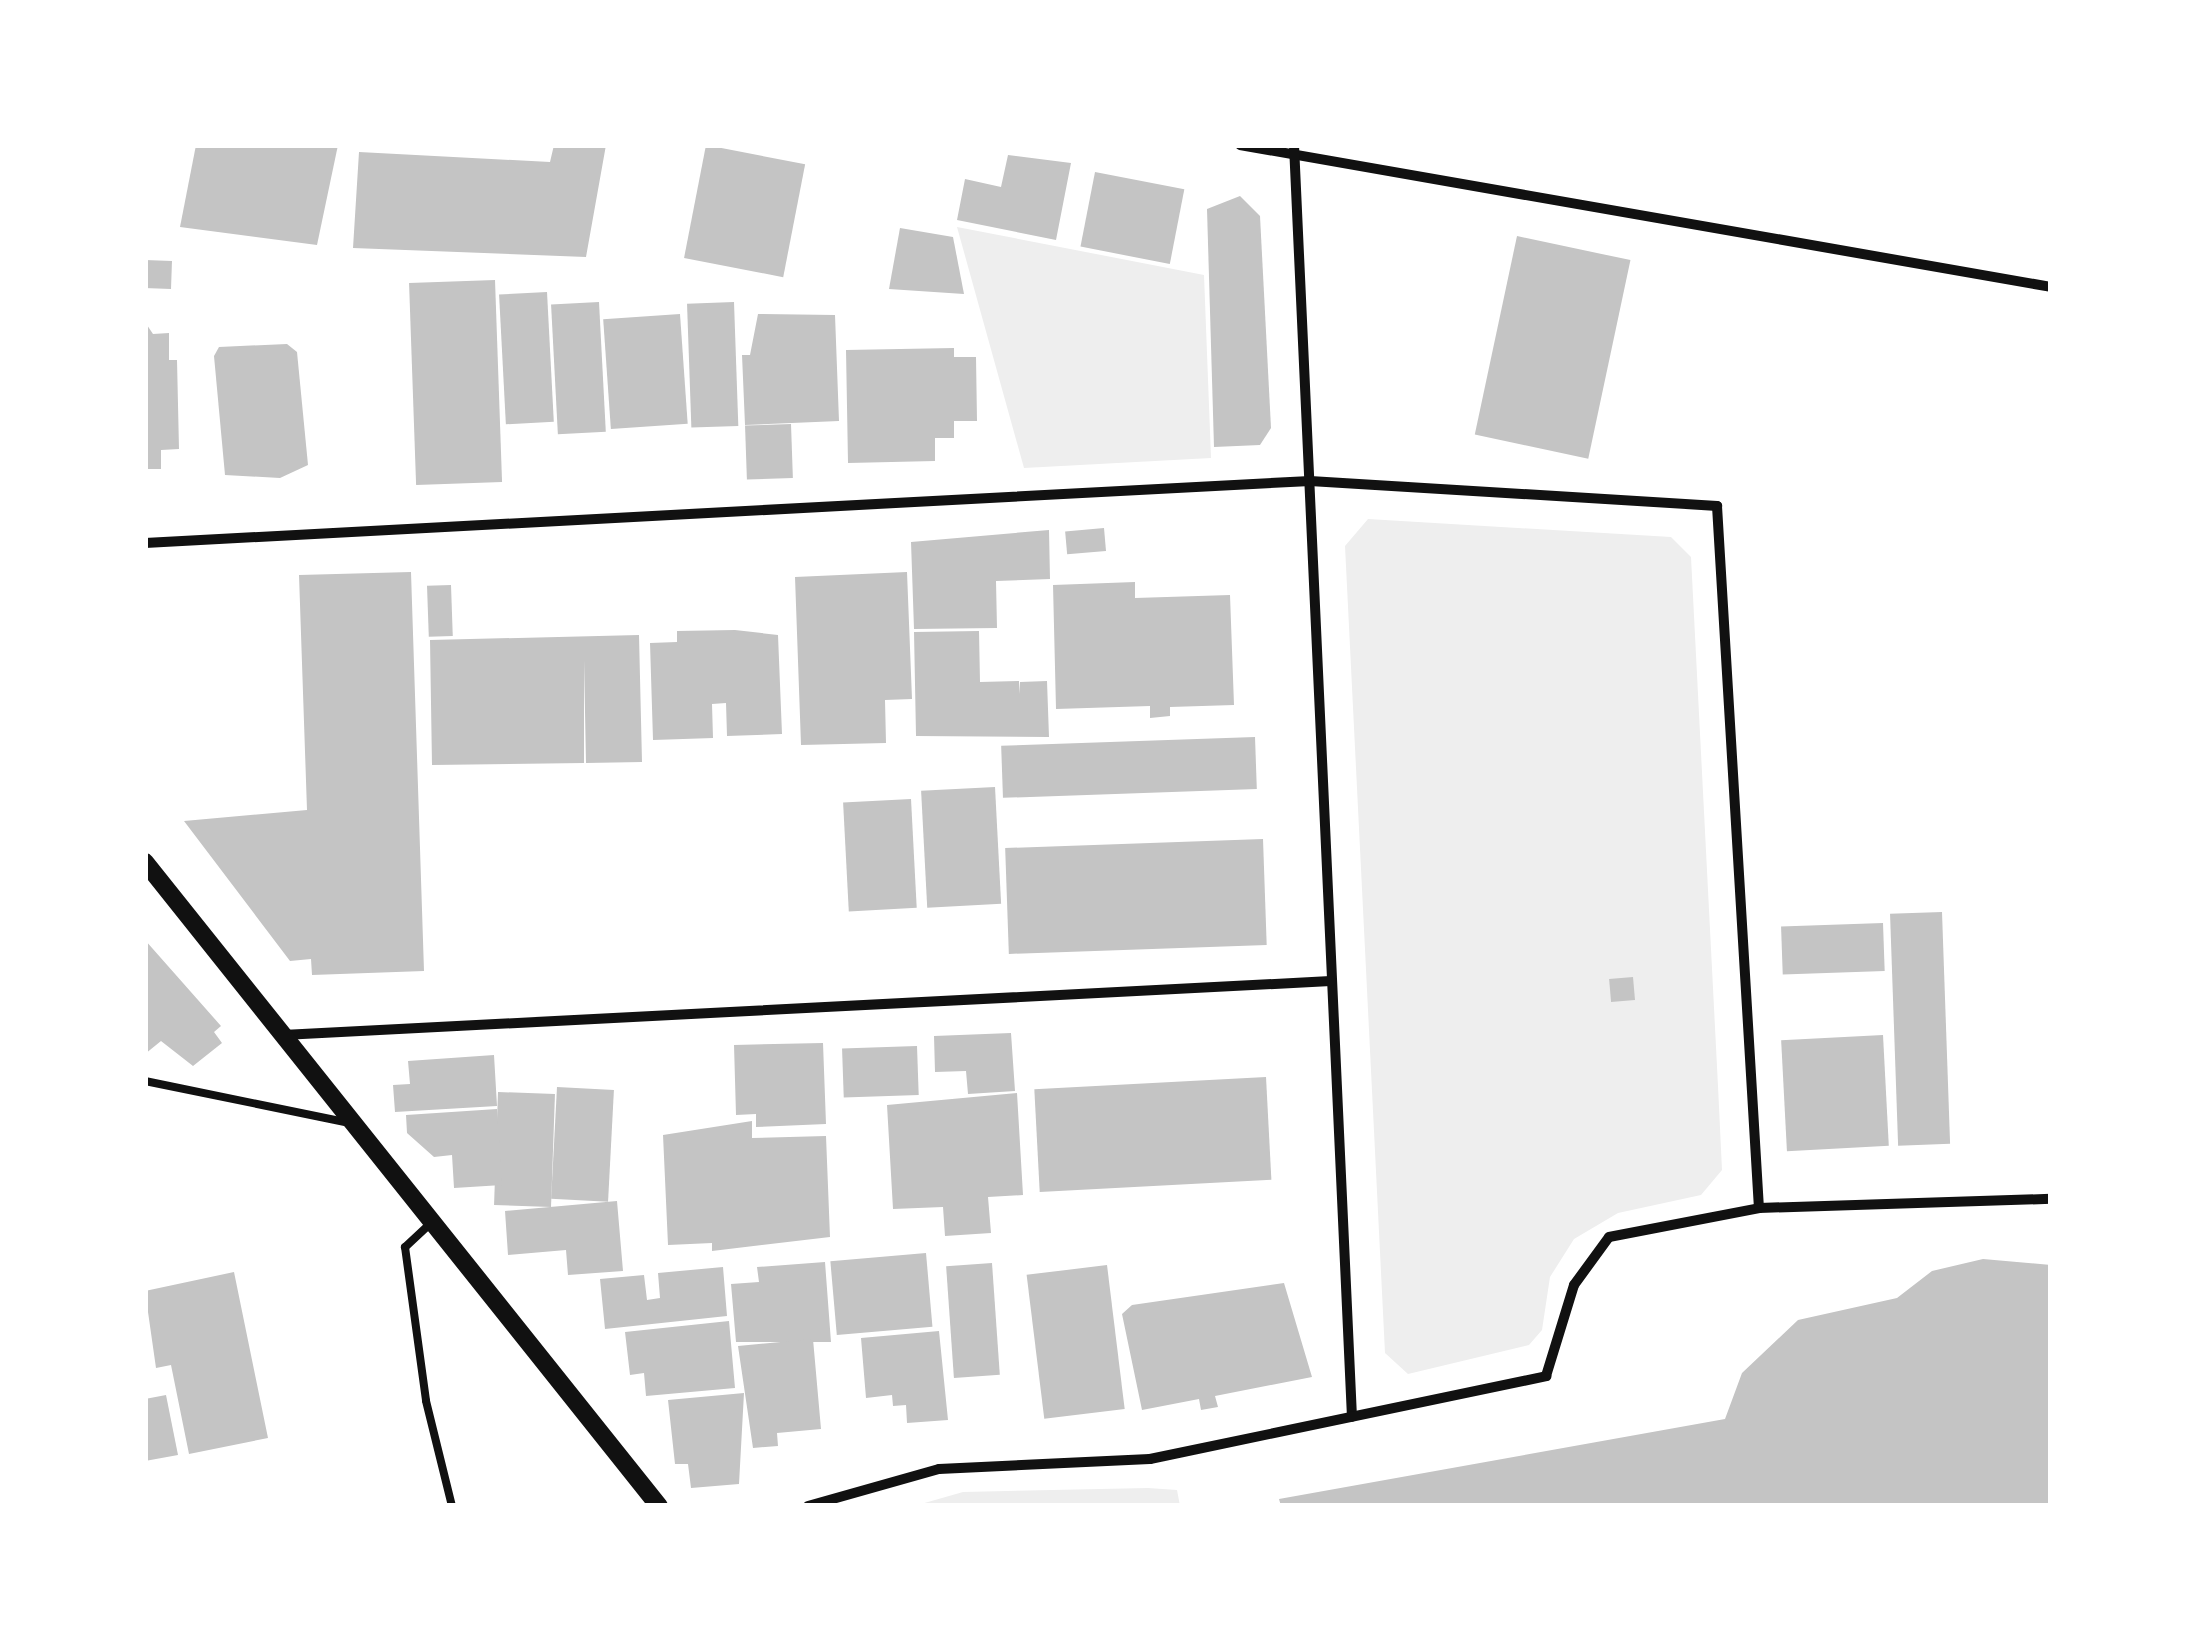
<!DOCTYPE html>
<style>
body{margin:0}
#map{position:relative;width:2196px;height:1651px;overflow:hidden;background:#fff;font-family:Arial,sans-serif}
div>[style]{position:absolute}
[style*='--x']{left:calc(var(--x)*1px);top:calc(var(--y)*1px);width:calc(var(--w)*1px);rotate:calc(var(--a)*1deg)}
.green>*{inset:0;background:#eee}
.building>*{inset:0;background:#c4c4c4;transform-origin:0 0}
.service>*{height:8px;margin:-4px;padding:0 4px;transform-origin:4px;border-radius:4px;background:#111}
.minor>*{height:10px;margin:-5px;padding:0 5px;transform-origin:5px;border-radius:5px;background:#111}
.tertiary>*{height:18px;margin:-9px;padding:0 9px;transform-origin:9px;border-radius:9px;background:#111}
span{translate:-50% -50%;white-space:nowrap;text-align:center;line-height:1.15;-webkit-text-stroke:8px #fff;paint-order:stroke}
.frame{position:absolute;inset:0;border:148px solid #fff;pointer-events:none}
</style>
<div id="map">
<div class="green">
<i style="clip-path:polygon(957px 227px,1204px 275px,1211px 458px,1024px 468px)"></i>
<i style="clip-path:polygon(1368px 519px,1671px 537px,1691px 557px,1718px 1086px,1722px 1170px,1701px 1195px,1618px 1213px,1574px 1239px,1550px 1277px,1542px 1330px,1529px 1345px,1408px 1374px,1385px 1353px,1345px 546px)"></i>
<i style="clip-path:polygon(1148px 1488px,1177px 1490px,1180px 1506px,914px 1506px,963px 1492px)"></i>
</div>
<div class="building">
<i style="clip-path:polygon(196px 145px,338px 145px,317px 245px,180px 227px)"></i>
<i style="clip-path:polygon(554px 145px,606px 145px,586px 257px,353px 248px,359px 152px,550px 162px)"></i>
<i style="left:706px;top:145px;width:101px;height:115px;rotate:11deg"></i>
<i style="clip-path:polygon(1008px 155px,1071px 163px,1056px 240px,957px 220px,965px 179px,1001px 187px)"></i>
<i style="left:1095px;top:172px;width:91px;height:76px;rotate:11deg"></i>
<i style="clip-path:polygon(1240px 196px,1260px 216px,1271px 428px,1260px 445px,1214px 447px,1207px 209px)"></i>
<i style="clip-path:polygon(900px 228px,953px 237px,964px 294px,889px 289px)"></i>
<i style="left:1517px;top:236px;width:116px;height:203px;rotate:12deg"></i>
<i style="left:145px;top:260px;width:27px;height:28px;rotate:2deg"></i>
<i style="left:495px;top:280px;width:202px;height:86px;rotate:88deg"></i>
<i style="left:547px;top:292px;width:130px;height:48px;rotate:87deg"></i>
<i style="left:599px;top:302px;width:130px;height:48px;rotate:87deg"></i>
<i style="left:734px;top:302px;width:124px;height:47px;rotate:88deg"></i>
<i style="left:680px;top:314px;width:110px;height:77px;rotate:86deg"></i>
<i style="clip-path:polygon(758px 314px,835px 315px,839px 421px,745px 425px,742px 355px,750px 355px)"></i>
<i style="clip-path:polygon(145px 322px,153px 334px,169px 333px,169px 360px,177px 360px,179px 449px,161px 450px,161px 469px,145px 469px)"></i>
<i style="clip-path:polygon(287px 344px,297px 352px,308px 465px,280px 478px,225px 475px,214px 356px,219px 347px)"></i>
<i style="clip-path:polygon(954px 348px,954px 357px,976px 357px,977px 421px,954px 421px,954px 438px,935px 438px,935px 461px,848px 463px,846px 350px)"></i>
<i style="left:791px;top:424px;width:54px;height:46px;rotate:88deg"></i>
<i style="left:1104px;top:528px;width:23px;height:39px;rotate:85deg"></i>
<i style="clip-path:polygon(1049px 530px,1050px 579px,996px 581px,997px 628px,914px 629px,911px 542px)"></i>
<i style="clip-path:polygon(411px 572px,424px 971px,312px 975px,311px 959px,290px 961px,184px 821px,307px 810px,299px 575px)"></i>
<i style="clip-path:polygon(907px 572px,912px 699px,885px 700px,886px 743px,801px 745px,795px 577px)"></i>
<i style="clip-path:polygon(1135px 582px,1135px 598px,1230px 595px,1234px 705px,1170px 707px,1170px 716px,1150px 718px,1150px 706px,1056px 709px,1053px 585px)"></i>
<i style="left:451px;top:585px;width:51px;height:24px;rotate:88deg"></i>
<i style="clip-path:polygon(735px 630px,778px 635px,782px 734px,727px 736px,726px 703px,712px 704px,713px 738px,653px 740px,650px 643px,677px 642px,677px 631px)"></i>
<i style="clip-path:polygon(979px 631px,980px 682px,1019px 681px,1019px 694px,1020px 682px,1047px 681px,1049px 737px,916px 736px,914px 632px)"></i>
<i style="clip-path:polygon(639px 635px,642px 762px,586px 763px,584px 660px,584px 763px,432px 765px,430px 640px)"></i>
<i style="left:1255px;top:737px;width:52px;height:254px;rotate:88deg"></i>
<i style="left:995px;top:787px;width:117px;height:74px;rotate:87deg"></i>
<i style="left:911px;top:799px;width:109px;height:68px;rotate:87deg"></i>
<i style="left:1263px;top:839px;width:106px;height:258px;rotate:88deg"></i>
<i style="left:1942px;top:912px;width:232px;height:52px;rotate:88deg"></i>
<i style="left:1883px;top:923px;width:48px;height:102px;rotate:88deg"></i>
<i style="clip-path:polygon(145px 940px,221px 1026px,214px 1032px,222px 1043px,193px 1066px,161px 1041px,145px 1054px)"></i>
<i style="left:1633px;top:977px;width:23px;height:24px;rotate:85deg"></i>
<i style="clip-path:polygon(1011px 1033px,1015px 1091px,968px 1094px,966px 1071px,935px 1072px,934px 1036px)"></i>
<i style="left:1883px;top:1035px;width:111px;height:102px;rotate:87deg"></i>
<i style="clip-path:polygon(823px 1043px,826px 1124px,756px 1127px,756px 1114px,736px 1115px,734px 1045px)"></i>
<i style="left:917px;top:1046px;width:49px;height:75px;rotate:88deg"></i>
<i style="clip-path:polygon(494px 1055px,497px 1106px,395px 1112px,393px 1085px,410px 1084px,408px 1061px)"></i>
<i style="left:1266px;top:1077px;width:103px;height:232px;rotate:87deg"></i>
<i style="left:557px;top:1087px;width:57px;height:112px;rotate:3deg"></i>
<i style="left:498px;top:1092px;width:57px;height:113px;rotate:2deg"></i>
<i style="clip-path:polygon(1017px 1093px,1023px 1195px,988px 1197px,991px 1233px,945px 1236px,943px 1207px,893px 1209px,887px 1105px)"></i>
<i style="clip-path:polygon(497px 1109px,502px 1185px,454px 1188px,452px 1155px,434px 1157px,407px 1133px,406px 1115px)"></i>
<i style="clip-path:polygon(752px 1121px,752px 1138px,826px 1136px,830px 1237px,712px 1251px,712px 1243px,668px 1245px,663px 1135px)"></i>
<i style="clip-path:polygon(617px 1201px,623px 1271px,568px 1275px,566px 1250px,508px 1255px,505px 1211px)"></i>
<i style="left:926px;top:1253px;width:74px;height:96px;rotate:85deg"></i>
<i style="clip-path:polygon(1983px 1259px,2051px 1265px,2051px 1506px,1281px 1506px,1279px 1499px,1725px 1419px,1742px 1373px,1798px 1320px,1897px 1298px,1932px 1271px)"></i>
<i style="clip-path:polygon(825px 1262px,831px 1342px,736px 1342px,731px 1284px,759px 1282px,757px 1267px)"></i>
<i style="left:992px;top:1263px;width:112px;height:46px;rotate:86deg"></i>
<i style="left:1107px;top:1265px;width:145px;height:81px;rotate:83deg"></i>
<i style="clip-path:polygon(723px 1267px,727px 1316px,605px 1329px,600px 1279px,644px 1275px,647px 1300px,660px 1298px,658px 1273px)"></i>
<i style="clip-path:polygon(234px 1272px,268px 1438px,189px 1454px,171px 1365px,156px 1368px,145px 1291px)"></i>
<i style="clip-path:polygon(1284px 1283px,1312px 1377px,1215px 1396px,1218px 1407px,1201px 1410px,1199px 1399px,1142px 1410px,1122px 1314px,1132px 1305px)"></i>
<i style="clip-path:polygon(729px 1321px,735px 1388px,646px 1396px,644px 1373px,630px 1375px,625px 1332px)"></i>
<i style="clip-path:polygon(939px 1331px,948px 1420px,907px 1423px,906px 1405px,893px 1406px,892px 1395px,866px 1398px,861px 1338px)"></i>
<i style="clip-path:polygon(813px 1339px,821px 1429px,777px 1433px,778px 1446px,753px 1448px,738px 1346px)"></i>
<i style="clip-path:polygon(744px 1393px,739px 1484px,691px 1488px,688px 1464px,675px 1464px,668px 1400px)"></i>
<i style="clip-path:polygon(166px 1395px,178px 1455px,145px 1461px,145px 1399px)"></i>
</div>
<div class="service">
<i style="--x:145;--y:1081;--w:209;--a:11.6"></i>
<i style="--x:432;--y:1222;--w:37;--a:137"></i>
<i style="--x:405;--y:1247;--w:155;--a:82.2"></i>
<i style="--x:426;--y:1401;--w:108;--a:76.1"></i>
</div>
<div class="minor">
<i style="--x:1240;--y:145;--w:823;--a:9.93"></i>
<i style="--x:1294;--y:145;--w:1273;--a:87.39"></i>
<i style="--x:145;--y:543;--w:1167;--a:-3.05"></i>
<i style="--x:1310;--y:481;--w:408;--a:3.5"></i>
<i style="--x:1717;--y:506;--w:703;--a:86.58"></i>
<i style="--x:283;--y:1035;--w:1049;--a:-2.95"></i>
<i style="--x:808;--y:1506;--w:136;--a:-15.8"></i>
<i style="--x:939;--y:1469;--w:211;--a:-2.7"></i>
<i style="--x:1150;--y:1459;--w:405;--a:-11.8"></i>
<i style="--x:1546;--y:1376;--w:95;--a:-72.9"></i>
<i style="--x:1574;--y:1285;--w:59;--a:-53.9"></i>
<i style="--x:1609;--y:1237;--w:153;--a:-10.9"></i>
<i style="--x:1759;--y:1208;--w:292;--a:-1.8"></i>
</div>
<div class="tertiary">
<i style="--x:145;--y:862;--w:824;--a:51.41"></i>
</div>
<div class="frame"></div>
</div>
